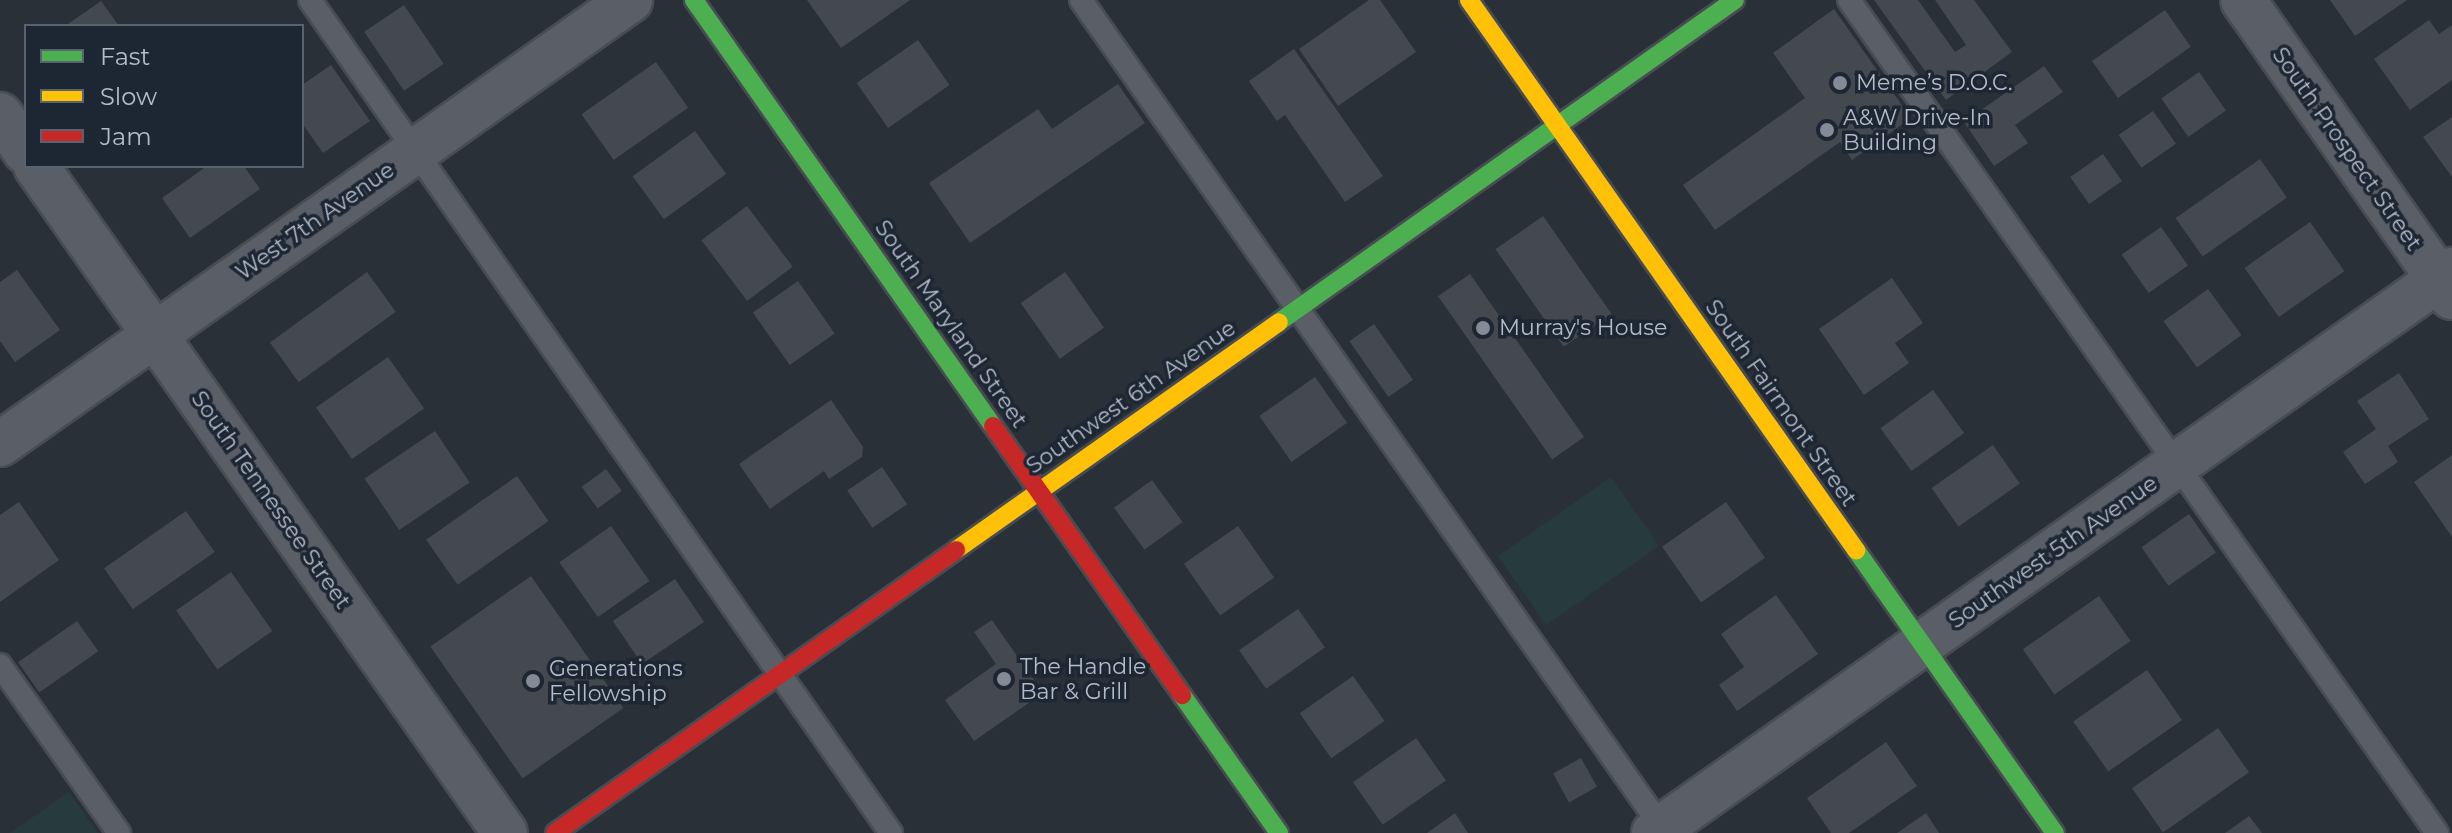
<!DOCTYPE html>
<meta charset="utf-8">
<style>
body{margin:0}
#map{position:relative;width:2452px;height:833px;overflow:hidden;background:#2a3038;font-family:Montserrat,sans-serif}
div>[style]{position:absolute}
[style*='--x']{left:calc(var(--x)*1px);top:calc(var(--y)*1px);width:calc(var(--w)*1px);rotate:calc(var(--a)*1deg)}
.green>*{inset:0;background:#273a3e;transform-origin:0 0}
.building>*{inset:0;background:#444950;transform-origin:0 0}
.roads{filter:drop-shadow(2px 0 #484c53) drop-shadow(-2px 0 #484c53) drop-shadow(0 2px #484c53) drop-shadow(0 -2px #484c53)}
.lane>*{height:22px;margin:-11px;padding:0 11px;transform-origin:11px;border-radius:11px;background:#5a5e66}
.street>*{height:44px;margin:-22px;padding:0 22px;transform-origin:22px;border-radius:22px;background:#5a5e66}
.fast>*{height:18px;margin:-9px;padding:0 9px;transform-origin:9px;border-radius:9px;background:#4caf50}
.slow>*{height:18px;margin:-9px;padding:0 9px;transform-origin:9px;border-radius:9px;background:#ffc107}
.jam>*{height:18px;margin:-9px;padding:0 9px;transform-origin:9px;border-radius:9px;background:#c62828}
.dots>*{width:22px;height:22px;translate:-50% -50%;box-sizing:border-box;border:4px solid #1d2633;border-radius:50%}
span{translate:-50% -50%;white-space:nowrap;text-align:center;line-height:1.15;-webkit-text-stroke:7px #1d2633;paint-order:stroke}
.poi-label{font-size:22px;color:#b4bcc9}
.left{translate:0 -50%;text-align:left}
.street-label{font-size:22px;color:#b4bcc9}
.legend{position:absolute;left:24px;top:24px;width:280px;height:144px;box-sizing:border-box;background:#1d2633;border:2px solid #59626f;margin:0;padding:10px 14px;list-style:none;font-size:24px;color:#b4bcc9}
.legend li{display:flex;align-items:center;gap:16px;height:40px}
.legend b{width:40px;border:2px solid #59626f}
</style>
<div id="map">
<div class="green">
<i style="left:1611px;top:477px;width:84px;height:138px;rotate:55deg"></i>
<i style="clip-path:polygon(69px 792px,98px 833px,10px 833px)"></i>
</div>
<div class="building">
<i style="clip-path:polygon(807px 0,910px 0,841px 48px)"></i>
<i style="clip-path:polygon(1369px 0,1380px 0,1416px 52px,1338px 106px,1299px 49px)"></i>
<i style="clip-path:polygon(1874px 0,1918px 0,1955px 52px,1966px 45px,1935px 0,1974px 0,2012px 52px,1946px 100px)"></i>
<i style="clip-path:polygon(2330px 0,2407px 0,2355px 36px)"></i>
<i style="clip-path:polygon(101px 1px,119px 26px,65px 26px)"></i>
<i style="left:404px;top:5px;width:71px;height:48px;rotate:56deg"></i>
<i style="clip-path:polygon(1834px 9px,1911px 118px,1852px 160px,1840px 142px,1715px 230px,1683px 185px,1805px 98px,1773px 53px)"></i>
<i style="left:2165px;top:10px;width:45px;height:89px;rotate:55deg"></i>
<i style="clip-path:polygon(2429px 20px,2439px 34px,2452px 25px,2452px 80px,2410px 110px,2374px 59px)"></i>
<i style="left:918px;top:40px;width:55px;height:75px;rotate:55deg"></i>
<i style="clip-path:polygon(1294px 49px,1383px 176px,1345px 202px,1285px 115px,1277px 121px,1249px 81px)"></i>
<i style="left:656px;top:62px;width:56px;height:91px;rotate:55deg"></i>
<i style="clip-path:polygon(331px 65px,370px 121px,323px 153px,302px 123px,302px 85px)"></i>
<i style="clip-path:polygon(2044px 66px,2063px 92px,2015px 125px,2028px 143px,1994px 166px,1964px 122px)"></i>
<i style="left:2199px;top:72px;width:47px;height:46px;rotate:55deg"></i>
<i style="clip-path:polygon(1118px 84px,1145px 123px,970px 243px,929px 183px,1038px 109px,1052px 129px)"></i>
<i style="left:2153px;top:111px;width:40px;height:42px;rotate:55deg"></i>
<i style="clip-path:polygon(2452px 117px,2452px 177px,2423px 137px)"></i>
<i style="left:695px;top:131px;width:53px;height:77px;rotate:54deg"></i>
<i style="left:2103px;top:154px;width:33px;height:40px;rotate:55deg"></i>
<i style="left:2260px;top:159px;width:47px;height:103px;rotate:55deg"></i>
<i style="clip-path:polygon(207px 166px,244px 166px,260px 189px,190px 238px,162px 198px)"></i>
<i style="left:747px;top:206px;width:76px;height:57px;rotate:53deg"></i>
<i style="left:1543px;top:216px;width:119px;height:58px;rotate:55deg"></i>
<i style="left:2310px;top:222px;width:60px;height:80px;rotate:55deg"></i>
<i style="left:2161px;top:227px;width:47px;height:48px;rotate:55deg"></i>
<i style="clip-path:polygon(17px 270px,60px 330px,15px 362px,0 341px,0 282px)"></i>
<i style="left:367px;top:272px;width:49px;height:120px;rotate:54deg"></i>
<i style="left:1065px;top:272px;width:68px;height:54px;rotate:55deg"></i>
<i style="left:1470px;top:274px;width:199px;height:39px;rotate:55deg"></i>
<i style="clip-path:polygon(1892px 278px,1923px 323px,1895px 343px,1909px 363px,1864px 395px,1819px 329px)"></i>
<i style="left:798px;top:281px;width:64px;height:55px;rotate:55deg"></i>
<i style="left:2208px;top:289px;width:57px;height:55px;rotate:54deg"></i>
<i style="left:1374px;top:324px;width:68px;height:30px;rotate:55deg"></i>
<i style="left:388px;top:357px;width:63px;height:88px;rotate:55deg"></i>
<i style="clip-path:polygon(2399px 373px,2429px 419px,2388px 446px,2398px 462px,2365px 484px,2343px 452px,2376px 429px,2357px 401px)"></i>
<i style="left:1315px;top:377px;width:56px;height:68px;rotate:55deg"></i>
<i style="left:1933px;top:390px;width:53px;height:65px;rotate:54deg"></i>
<i style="clip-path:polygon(831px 400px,863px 447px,862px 457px,829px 479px,824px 471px,770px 509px,739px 464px)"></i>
<i style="left:435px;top:431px;width:62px;height:85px;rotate:56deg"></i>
<i style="left:1993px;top:445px;width:47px;height:75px;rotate:55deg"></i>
<i style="clip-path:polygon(2452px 455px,2452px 537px,2414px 482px)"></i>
<i style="left:882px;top:467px;width:45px;height:42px;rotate:56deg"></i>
<i style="left:606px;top:469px;width:27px;height:30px;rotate:54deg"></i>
<i style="left:517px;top:476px;width:55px;height:111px;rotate:55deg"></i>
<i style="left:1152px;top:480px;width:52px;height:47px;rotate:54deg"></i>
<i style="clip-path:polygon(19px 502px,59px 560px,0 602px,0 515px)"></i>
<i style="left:1726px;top:502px;width:68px;height:78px;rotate:55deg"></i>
<i style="left:186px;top:511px;width:50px;height:100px;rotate:55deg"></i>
<i style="left:2189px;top:514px;width:47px;height:58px;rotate:55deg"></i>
<i style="left:611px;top:526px;width:67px;height:63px;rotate:55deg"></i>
<i style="left:1238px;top:526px;width:63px;height:66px;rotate:55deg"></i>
<i style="left:231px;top:572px;width:72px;height:67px;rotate:55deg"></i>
<i style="left:531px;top:576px;width:161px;height:123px;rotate:55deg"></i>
<i style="left:675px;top:579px;width:52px;height:75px;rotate:56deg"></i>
<i style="clip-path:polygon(1776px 595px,1818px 654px,1737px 711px,1719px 685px,1744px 667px,1721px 634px)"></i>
<i style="left:2099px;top:596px;width:55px;height:93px;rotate:55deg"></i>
<i style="left:1298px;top:609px;width:47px;height:72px;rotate:55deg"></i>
<i style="clip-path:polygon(992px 620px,1043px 693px,974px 741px,945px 700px,996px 664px,974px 632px)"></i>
<i style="left:77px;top:621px;width:37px;height:72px;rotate:55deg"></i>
<i style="left:2147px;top:670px;width:61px;height:90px;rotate:55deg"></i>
<i style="left:1353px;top:676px;width:55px;height:65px;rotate:55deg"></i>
<i style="left:2218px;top:728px;width:54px;height:105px;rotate:55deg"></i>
<i style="left:1416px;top:738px;width:52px;height:77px;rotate:55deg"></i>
<i style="clip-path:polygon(1886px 742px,1917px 786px,1849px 833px,1831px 833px,1807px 798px)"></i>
<i style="left:1581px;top:758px;width:33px;height:32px;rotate:61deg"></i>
<i style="clip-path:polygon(1455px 813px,1468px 833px,1427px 833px)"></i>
<i style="clip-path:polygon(1926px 813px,1939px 833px,1897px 833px)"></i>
<i style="clip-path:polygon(2249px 816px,2262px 833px,2225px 833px)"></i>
</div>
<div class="roads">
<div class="lane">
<i style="--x:310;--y:0;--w:1016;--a:55.11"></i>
<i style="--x:1081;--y:0;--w:1017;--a:54.93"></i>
<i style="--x:1849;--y:0;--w:1020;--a:54.78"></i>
<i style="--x:0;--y:665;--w:206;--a:54.7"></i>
</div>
<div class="street">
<i style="--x:2243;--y:0;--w:363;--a:54.9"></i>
<i style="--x:0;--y:115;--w:45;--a:54.9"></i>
<i style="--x:36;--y:166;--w:815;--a:54.89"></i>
<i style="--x:0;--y:444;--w:771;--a:-35.17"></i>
<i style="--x:1654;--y:833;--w:977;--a:-35.2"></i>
</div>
<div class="fast">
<i style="--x:694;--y:0;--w:520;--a:54.94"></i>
<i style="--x:1279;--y:322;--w:558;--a:-35.23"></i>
<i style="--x:1856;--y:550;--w:346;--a:54.9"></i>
<i style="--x:1182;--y:695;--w:169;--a:54.9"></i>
</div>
<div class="slow">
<i style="--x:1469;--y:0;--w:673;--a:54.87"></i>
<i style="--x:956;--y:550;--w:395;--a:-35.2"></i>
</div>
<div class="jam">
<i style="--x:993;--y:426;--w:329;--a:54.9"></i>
<i style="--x:555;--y:833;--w:491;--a:-35.2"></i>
</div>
</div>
<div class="dots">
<i style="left:1840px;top:83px;background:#848b96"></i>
<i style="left:1827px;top:130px;background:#848b96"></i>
<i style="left:1483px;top:328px;background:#848b96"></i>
<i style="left:1004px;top:679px;background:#848b96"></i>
<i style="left:533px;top:681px;background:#848b96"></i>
</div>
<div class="poi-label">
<span class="left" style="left:1856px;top:83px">Meme’s D.O.C.</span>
<span class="left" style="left:1843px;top:130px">A&amp;W Drive-In<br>Building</span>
<span class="left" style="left:1499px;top:328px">Murray's House</span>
<span class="left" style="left:1020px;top:679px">The Handle<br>Bar &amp; Grill</span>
<span class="left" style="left:549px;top:681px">Generations<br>Fellowship</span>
</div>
<div class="street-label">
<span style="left:2347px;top:149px;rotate:55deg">South Prospect Street</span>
<span style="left:315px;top:221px;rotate:-35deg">West 7th Avenue</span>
<span style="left:951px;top:324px;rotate:55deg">South Maryland Street</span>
<span style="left:1131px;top:397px;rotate:-35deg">Southwest 6th Avenue</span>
<span style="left:1781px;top:403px;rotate:55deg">South Fairmont Street</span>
<span style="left:271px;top:500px;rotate:55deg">South Tennessee Street</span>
<span style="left:2053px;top:552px;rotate:-35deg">Southwest 5th Avenue</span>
</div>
<ul class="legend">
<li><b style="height:10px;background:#4caf50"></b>Fast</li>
<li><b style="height:10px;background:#ffc107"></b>Slow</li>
<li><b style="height:10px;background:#c62828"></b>Jam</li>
</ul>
</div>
